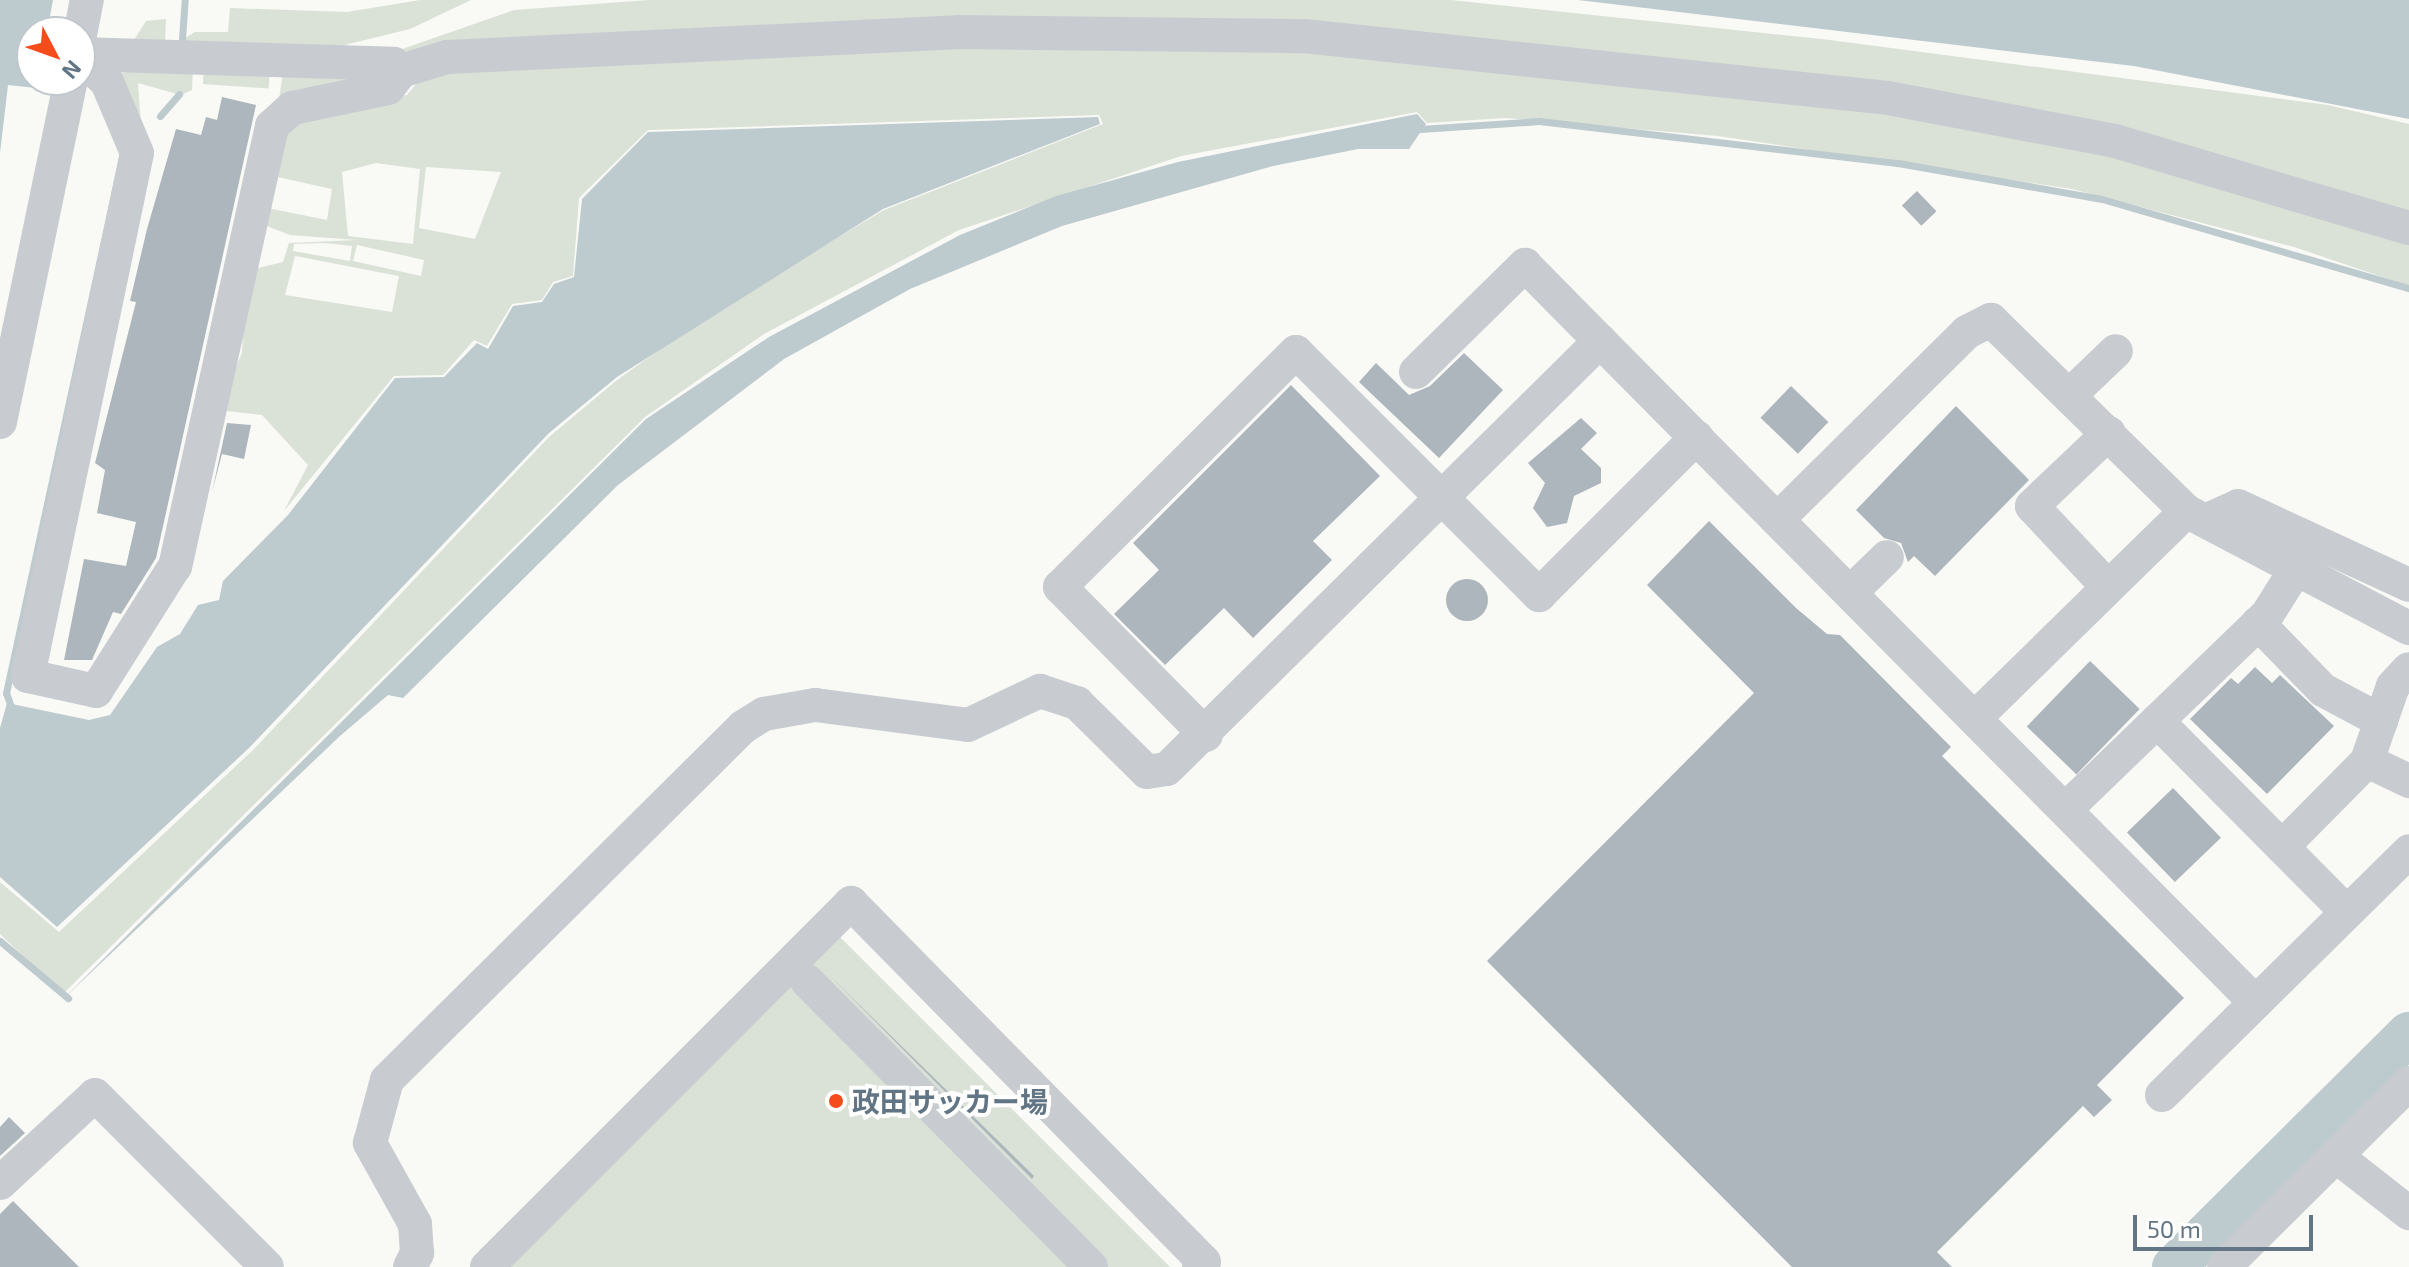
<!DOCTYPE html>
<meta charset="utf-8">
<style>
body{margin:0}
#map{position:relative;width:2409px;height:1267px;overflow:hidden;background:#f9f9f6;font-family:"Exo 2","Noto Sans JP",sans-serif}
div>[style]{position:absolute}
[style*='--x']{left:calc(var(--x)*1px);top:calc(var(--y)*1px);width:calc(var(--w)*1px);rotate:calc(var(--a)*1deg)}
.green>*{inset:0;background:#dae1d7;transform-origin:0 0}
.water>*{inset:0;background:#bdcace}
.stream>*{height:7px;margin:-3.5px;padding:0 3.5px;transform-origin:3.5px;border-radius:3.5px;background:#bdcace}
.river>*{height:44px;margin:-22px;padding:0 22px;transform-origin:22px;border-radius:22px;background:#bdcace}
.building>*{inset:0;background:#acb6bc;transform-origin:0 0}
.round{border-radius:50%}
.minor>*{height:34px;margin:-17px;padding:0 17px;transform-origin:17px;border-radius:17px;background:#c8ccd0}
.dots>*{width:22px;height:22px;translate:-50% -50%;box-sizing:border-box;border:4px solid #fff;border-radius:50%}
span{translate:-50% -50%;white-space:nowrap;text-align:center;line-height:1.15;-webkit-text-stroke:8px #fff;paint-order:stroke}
.poi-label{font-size:28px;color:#617584;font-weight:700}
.left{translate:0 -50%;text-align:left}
.north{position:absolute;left:16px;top:16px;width:80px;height:80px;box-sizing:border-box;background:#fff;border:2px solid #c0c8ce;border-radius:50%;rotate:131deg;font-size:22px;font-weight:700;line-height:32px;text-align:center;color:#617584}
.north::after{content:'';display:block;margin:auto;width:28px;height:36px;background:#f44c1b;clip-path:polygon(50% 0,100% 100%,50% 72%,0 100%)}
.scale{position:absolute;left:2133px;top:1215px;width:180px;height:36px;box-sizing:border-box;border:4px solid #617584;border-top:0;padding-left:10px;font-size:24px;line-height:28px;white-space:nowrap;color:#617584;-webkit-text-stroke:6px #fff;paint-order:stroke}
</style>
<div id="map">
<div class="green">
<i style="clip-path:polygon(420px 0,471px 0,410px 29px,320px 51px,175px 44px,195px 32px,228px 32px,230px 8px,347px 12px)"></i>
<i style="clip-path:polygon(649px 0,1451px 0,1830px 40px,2328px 105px,2409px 124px,2409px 218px,2232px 163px,1312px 26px,382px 56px,514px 10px)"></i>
<i style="clip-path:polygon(166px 19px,165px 43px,134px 40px,146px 21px)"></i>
<i style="clip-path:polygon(evenodd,1303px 45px,1791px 94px,2104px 145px,2409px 236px,2409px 286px,2294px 247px,2072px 189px,1718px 136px,1505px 118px,1427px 123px,1417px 112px,1181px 156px,959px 230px,764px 334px,645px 417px,63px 994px,0 934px,0 882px,59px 932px,253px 750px,549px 437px,617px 380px,707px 316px,884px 210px,1103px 124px,1099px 115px,648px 130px,579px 198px,573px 276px,553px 282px,542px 300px,512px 304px,487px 346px,474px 340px,443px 375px,394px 376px,284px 511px,308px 465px,262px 415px,217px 410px,242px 353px,246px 271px,283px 262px,289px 243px,357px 240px,290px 235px,264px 225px,279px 126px,328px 107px,407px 95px,425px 73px,791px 50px,1303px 45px,376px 163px,420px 169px,413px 244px,348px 236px,342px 172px,376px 163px,1303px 45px,426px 167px,501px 172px,475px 239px,419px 228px,426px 167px,1303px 45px,273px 176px,332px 189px,327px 220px,267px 208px,273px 176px,1303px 45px,325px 243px,352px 246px,350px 261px,293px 251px,294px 244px,325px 243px,1303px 45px,357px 245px,424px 260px,421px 276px,353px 261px,357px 245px,1303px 45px,295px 256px,399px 276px,392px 312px,285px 295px,295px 256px)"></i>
<i style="clip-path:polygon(193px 67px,192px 90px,181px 95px,138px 83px,141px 126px,117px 73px)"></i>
<i style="left:204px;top:67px;width:66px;height:17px;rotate:4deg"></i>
<i style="clip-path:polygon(283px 72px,370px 75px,279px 100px)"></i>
<i style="clip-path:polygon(837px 934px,1170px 1267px,501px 1267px)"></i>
</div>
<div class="water">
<i style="clip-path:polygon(0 0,53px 0,47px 32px,32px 32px,36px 88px,8px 85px,0 153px)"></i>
<i style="clip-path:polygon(1578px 0,2409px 0,2409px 119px,2134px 66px)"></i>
<i style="clip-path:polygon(1417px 114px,1426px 124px,1409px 149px,1358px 149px,1273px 166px,1062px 226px,910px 289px,784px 359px,618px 485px,403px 698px,388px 695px,340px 736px,61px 1001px,646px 419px,769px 337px,960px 235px,1056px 196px,1178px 162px)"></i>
<i style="clip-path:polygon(1098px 117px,1100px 124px,883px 209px,617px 377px,549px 433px,249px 748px,57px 927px,0 877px,0 728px,7px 703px,89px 720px,110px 715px,157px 647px,180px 634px,198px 605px,219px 600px,223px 581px,288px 515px,395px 378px,444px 377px,477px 343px,488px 349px,513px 306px,542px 302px,554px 284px,574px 277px,582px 199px,648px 132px)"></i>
</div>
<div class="stream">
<i style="--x:182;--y:39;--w:39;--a:-86"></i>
<i style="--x:160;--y:116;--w:29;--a:-49"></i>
<i style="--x:1420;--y:129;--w:119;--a:-3.8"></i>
<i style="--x:1539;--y:121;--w:361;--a:6.7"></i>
<i style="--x:1898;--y:163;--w:207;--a:10"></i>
<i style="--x:2102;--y:199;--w:320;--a:16.2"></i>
<i style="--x:13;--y:712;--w:20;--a:-110"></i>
<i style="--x:6;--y:693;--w:558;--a:-77.78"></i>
<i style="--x:0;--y:941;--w:89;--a:40"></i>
</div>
<div class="river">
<i style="--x:2174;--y:1267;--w:331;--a:-44.8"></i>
</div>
<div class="building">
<i style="clip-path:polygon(222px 97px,256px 105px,156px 558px,121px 614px,113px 612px,92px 660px,64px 660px,84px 559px,126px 566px,136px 522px,97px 513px,105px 470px,95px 463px,136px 302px,130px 301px,147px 229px,176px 129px,201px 135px,206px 117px,217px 120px)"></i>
<i style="left:1917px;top:191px;width:28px;height:21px;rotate:46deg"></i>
<i style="clip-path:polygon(1464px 353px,1503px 390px,1439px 458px,1359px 382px,1376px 363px,1409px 395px,1430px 386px)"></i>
<i style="clip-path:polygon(1291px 385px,1380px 476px,1313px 541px,1332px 560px,1253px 638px,1224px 608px,1165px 665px,1114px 614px,1159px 570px,1133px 543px)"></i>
<i style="left:1791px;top:386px;width:52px;height:44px;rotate:44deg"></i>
<i style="clip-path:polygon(1956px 406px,2029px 480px,1935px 576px,1914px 556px,1908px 562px,1901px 543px,1884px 538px,1856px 510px)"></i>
<i style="clip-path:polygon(1581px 418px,1597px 433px,1581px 449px,1601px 468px,1601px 483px,1574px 496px,1567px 523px,1547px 527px,1533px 508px,1545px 483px,1528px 463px)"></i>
<i style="clip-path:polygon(227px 423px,251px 425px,244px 459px,222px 454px,212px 492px)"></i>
<i style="clip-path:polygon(1709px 521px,1796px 608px,1827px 634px,1840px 635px,1951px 747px,1942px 756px,2184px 998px,2097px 1085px,2112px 1100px,2094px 1117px,2083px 1106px,1937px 1252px,1952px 1267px,1792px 1267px,1487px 961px,1754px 693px,1647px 585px)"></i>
<i class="round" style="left:1446px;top:579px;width:42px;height:42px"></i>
<i style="left:2090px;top:661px;width:69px;height:91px;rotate:44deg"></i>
<i style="clip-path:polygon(2255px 667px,2272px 683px,2280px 675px,2334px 726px,2267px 794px,2190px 719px,2231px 678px,2238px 684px)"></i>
<i style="left:2173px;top:788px;width:69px;height:64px;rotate:46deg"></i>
<i style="clip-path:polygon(829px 975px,1034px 1176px,1032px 1179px)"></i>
<i style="clip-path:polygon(9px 1117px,25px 1133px,0 1156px,0 1127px)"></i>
<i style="clip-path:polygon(13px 1201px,79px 1267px,0 1267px,0 1214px)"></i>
</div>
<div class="minor">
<i style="--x:80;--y:35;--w:36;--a:-79"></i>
<i style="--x:80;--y:54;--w:314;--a:1.8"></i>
<i style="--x:394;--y:64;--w:10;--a:45"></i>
<i style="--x:401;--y:71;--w:21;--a:127"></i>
<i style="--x:388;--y:88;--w:98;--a:168.2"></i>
<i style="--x:292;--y:108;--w:27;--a:138"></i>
<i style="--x:272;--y:126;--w:451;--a:102.4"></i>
<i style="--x:175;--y:566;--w:148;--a:122.3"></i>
<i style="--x:96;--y:691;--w:70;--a:-167.6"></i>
<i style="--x:28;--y:676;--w:534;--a:-78.23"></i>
<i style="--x:137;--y:153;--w:77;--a:-112.9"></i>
<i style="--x:107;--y:82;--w:37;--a:-137"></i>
<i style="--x:401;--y:71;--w:48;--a:-16.9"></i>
<i style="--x:447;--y:57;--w:515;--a:-2.78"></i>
<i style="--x:961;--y:32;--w:343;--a:0.7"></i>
<i style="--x:1304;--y:36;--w:587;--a:6.06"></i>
<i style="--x:1888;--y:98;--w:231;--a:10.7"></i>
<i style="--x:2115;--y:141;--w:307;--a:16.5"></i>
<i style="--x:1416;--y:372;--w:153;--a:-44.5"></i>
<i style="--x:1525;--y:265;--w:107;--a:45.4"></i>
<i style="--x:2071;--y:394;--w:62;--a:-43.7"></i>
<i style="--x:0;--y:422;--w:349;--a:-78.3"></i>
<i style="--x:1778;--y:519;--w:266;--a:-44.7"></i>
<i style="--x:1967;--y:332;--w:27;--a:-27"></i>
<i style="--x:1991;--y:320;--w:273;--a:44.4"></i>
<i style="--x:2186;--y:511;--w:252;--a:27.7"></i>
<i style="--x:2205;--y:521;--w:36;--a:-24"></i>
<i style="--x:2238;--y:506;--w:188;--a:24.8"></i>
<i style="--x:2108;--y:587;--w:111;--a:-133.2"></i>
<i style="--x:2032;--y:506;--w:106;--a:-43.5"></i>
<i style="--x:1851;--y:592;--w:50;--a:-44.2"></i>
<i style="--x:2258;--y:623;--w:93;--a:45.9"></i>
<i style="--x:2323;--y:690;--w:66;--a:28.1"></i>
<i style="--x:1976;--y:717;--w:294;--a:-44.4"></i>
<i style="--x:2157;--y:721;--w:269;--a:45.2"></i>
<i style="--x:1206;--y:735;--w:208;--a:-134.6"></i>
<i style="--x:1060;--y:587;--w:333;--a:-44.9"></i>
<i style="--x:1296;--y:352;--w:344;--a:45"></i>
<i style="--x:1539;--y:595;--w:223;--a:-45"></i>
<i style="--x:2367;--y:761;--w:47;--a:25.5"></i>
<i style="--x:2066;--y:809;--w:279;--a:-44"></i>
<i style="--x:2267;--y:615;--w:54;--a:-57.8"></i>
<i style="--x:2282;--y:847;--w:121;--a:-45.3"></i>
<i style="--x:2367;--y:761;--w:79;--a:-70.9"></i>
<i style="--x:2393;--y:686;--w:23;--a:-47"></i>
<i style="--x:807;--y:981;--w:403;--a:45.2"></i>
<i style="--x:2162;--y:1095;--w:347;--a:-44.6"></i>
<i style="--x:2336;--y:1156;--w:93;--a:38"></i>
<i style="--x:0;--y:1183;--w:129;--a:-42.8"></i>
<i style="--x:95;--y:1095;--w:243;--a:45"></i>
<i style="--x:410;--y:1267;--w:16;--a:-63"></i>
<i style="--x:417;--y:1253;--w:29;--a:-94"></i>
<i style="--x:415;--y:1224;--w:93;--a:-119.1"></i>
<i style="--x:370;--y:1143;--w:65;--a:-74.9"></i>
<i style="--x:387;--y:1080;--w:501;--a:-44.76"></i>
<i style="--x:743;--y:727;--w:25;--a:-32"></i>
<i style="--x:764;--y:714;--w:52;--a:-10"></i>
<i style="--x:815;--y:705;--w:154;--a:7.4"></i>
<i style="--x:968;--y:725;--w:80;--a:-25.3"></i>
<i style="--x:1040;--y:691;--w:39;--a:18"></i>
<i style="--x:1077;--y:703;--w:98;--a:44.6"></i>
<i style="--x:1147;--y:772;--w:20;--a:-9"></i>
<i style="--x:1167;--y:769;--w:609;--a:-44.67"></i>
<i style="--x:1600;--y:341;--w:931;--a:45.26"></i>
<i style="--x:487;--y:1267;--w:515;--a:-45"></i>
<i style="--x:851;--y:903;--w:503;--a:45.48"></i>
<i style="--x:1204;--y:1262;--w:7;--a:135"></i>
<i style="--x:2224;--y:1267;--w:261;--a:-44.8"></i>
</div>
<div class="dots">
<i style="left:836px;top:1101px;background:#f44c1b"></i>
</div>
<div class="poi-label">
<span class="left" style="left:852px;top:1101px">政田サッカー場</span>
</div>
<div class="north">N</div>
<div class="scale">50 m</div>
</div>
